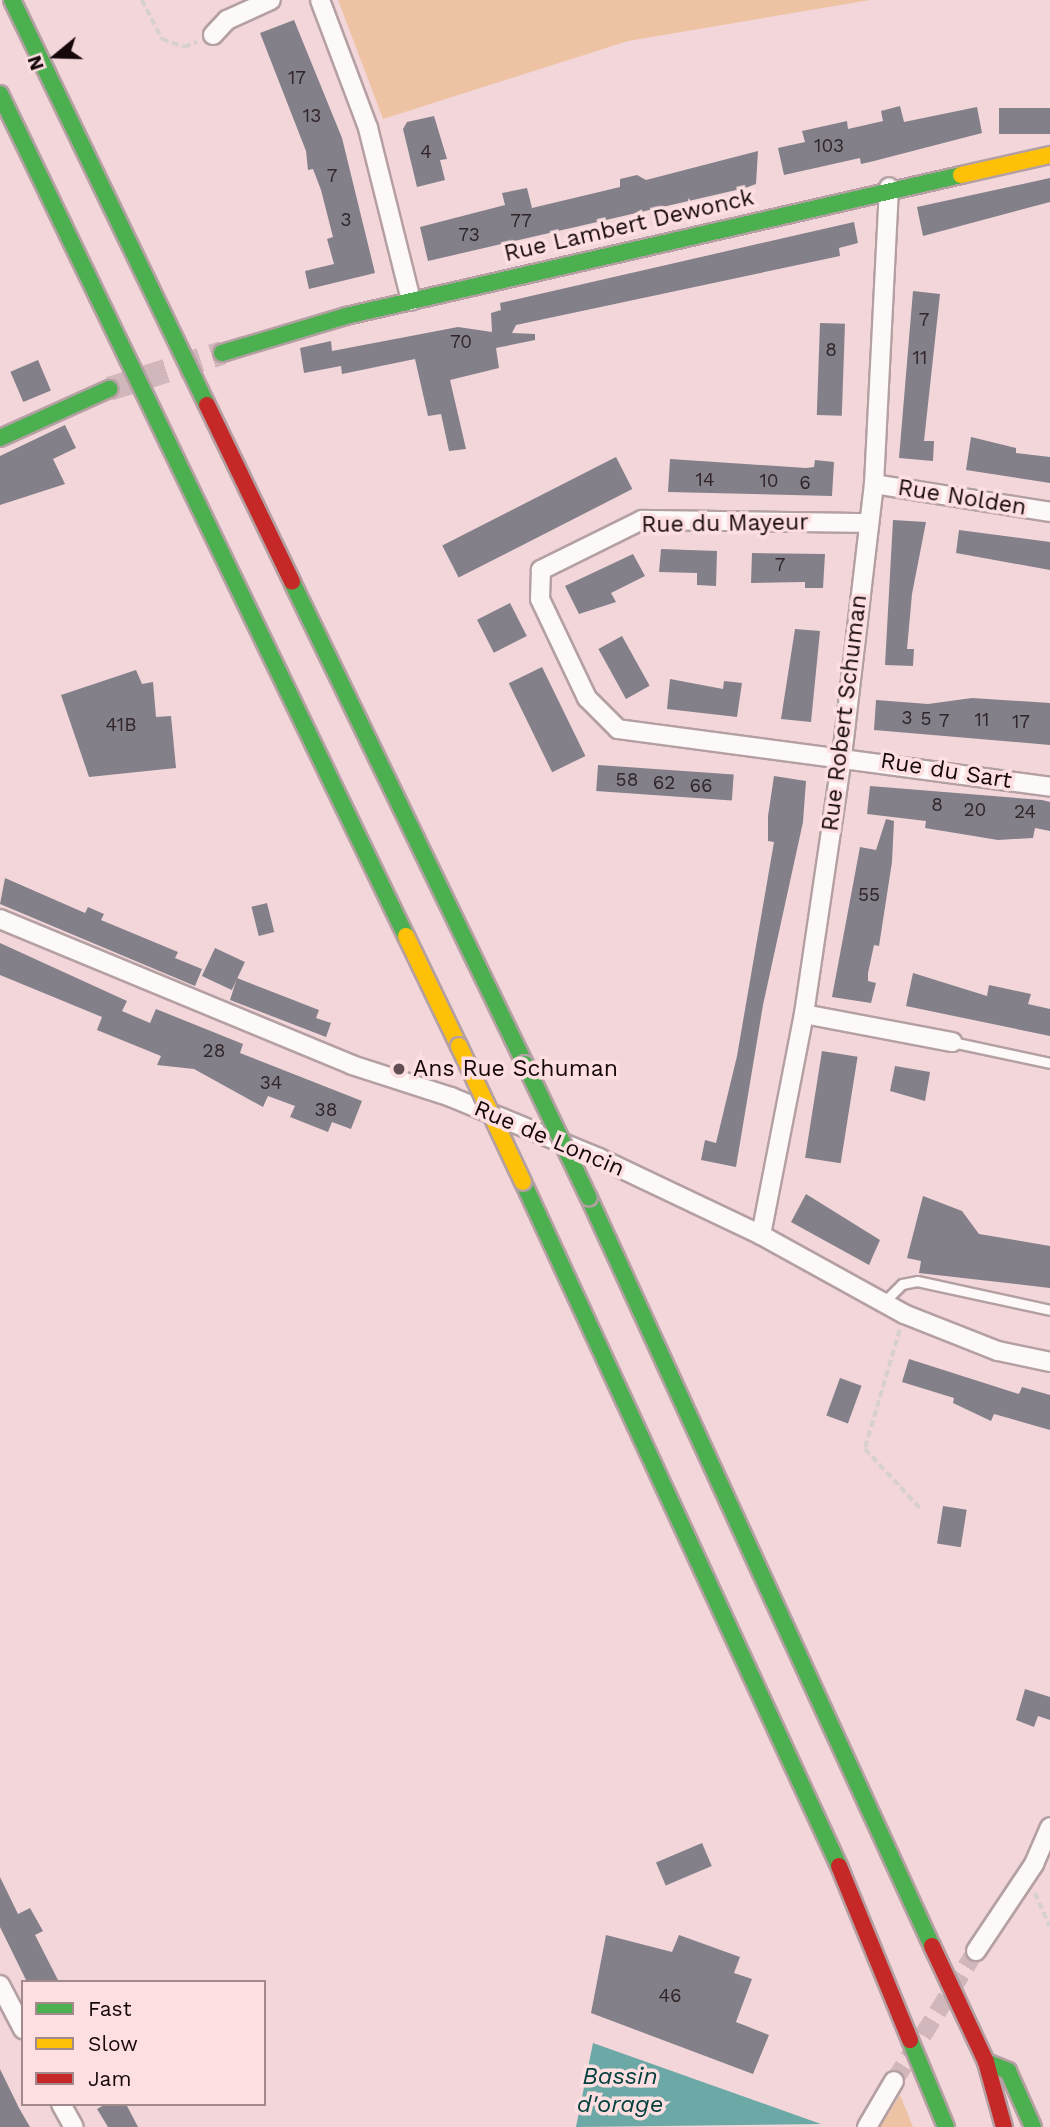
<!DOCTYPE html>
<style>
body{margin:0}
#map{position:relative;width:1050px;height:2127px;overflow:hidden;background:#f2d6da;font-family:"Work Sans",sans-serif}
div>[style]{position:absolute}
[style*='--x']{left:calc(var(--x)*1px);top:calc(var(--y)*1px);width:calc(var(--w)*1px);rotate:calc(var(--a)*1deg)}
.green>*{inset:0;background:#eec3a4}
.water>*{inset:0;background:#6ca8a5}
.building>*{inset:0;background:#83808a;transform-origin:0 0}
.street-tunnel>*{height:18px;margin-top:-9px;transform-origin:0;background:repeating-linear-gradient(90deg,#d1b7bb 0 18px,transparent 0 27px)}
.secondary-tunnel>*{height:24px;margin-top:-12px;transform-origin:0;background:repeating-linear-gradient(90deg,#d1b7bb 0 24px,transparent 0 36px)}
.path>*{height:3.5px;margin-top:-1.75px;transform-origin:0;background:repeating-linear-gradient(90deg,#d8cfd1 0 7px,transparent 0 10.5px)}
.roads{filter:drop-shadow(2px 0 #b4a0a2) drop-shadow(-2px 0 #b4a0a2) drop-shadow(0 2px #b4a0a2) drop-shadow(0 -2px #b4a0a2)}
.lane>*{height:9px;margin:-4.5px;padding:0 4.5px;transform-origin:4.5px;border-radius:4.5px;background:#fdf9f9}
.street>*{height:18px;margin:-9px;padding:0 9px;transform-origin:9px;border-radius:9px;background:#fdf9f9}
.fast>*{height:16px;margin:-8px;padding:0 8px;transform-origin:8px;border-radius:8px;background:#4caf50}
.slow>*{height:16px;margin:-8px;padding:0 8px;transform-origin:8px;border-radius:8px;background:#ffc107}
.jam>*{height:16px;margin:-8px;padding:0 8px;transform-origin:8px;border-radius:8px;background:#c62828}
.bridges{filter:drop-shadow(2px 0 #b4a0a2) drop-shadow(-2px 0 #b4a0a2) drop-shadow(0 2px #b4a0a2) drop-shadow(0 -2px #b4a0a2)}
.fast-bridge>*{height:16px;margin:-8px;padding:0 8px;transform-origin:8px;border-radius:8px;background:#4caf50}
.slow-bridge>*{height:16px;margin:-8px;padding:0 8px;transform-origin:8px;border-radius:8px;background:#ffc107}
.dots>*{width:19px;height:19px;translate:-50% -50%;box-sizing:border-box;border:4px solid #fddfe2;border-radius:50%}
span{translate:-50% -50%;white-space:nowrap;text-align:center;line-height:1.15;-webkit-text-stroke:7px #fddfe2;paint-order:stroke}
.number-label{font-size:19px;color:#31252a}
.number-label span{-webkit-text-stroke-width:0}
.street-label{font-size:23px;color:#16070a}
.poi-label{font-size:23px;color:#16070a}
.left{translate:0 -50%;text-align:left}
.water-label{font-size:24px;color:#03403d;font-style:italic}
.legend{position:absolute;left:21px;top:1980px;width:245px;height:126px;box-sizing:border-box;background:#fddfe2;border:2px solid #a1898c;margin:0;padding:9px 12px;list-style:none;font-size:21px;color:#16070a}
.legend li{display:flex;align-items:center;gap:14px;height:35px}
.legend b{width:35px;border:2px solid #a1898c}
.north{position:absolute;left:21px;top:21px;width:70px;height:70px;-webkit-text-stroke:5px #fddfe2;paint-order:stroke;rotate:251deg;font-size:19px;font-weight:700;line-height:28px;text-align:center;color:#16070a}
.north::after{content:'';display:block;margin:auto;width:24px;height:32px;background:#16070a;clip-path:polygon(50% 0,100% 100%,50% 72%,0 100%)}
</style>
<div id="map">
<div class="green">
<i style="clip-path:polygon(338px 0,870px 0,628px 41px,383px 119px)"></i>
<i style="clip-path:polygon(900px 2095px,913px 2127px,880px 2127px)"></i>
</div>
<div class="water">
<i style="clip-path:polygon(593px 2043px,821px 2124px,576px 2127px)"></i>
</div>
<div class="building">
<i style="clip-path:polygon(294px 20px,342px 138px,375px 273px,309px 289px,305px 271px,334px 264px,327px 239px,333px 237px,321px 190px,313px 169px,308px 170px,306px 151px,260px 33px)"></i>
<i style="clip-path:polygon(900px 106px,904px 122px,977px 107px,982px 133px,874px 161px,861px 164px,860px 158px,784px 175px,778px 148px,805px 142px,802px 131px,847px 121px,848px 129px,883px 121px,881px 111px)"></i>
<i style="left:1050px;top:108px;width:26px;height:51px;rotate:90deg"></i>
<i style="clip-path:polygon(434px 116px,447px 159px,440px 160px,445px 180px,417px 187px,403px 129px,407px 122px)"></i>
<i style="clip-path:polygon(758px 151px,756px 184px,745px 188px,428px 261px,420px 227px,505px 205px,502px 193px,527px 188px,532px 208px,620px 187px,620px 179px,637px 175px,646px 180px)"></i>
<i style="clip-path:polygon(1050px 178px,1050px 202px,923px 236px,917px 207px)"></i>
<i style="clip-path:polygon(854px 222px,858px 243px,839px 248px,840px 256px,516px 325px,512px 333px,535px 334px,535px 340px,496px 348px,499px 368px,450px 380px,466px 449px,449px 451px,441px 414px,428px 416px,415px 359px,342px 374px,341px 366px,304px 373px,300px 348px,331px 341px,332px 351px,458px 327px,492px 332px,491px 313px,501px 310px,500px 303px)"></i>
<i style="clip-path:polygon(913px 291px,940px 294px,924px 441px,934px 441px,933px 461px,899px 458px)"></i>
<i style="left:820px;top:323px;width:25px;height:92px;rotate:2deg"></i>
<i style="left:38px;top:360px;width:33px;height:30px;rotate:67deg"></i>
<i style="clip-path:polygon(65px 425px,76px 448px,53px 459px,65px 484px,0 505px,0 456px)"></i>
<i style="clip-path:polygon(971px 437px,1016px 448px,1016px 453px,1050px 457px,1050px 483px,966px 470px)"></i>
<i style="left:616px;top:457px;width:36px;height:195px;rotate:63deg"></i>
<i style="clip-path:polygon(670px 459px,806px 468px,814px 467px,815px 460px,834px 462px,832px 496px,668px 492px)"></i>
<i style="clip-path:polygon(893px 520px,926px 522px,912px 594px,907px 649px,914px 649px,913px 666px,885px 665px)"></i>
<i style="clip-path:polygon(959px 530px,1050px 542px,1050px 570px,956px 553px)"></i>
<i style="clip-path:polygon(661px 549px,717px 551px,716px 586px,697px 585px,697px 573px,659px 572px)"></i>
<i style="clip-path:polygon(752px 553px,825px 554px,823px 588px,805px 588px,805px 582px,751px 583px)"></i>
<i style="clip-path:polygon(633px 554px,645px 576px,611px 593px,616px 602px,579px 614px,565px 586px)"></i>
<i style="left:510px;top:603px;width:37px;height:37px;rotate:63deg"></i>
<i style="clip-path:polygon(795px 629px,820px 631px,811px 722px,781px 719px)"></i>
<i style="left:622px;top:636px;width:57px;height:27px;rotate:61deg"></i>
<i style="left:542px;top:667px;width:99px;height:37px;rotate:64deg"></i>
<i style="clip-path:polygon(136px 670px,142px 684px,153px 682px,156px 717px,171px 716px,176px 768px,89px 777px,61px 695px)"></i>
<i style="clip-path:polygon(670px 679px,723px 689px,724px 681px,742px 683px,737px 717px,667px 709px)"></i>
<i style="clip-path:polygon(972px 698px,1050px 703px,1050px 745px,874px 730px,876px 700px,928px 704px)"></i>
<i style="left:598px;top:765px;width:136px;height:26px;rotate:4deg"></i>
<i style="clip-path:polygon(774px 776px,806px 781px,803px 822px,763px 1005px,736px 1167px,701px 1160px,705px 1140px,716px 1143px,737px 1056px,774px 842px,768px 841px,768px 816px)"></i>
<i style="clip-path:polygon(870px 786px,1042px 800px,1050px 802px,1050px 831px,1035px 828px,1033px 838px,998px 840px,925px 828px,926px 821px,867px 814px)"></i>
<i style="clip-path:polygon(886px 819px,894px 821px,892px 862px,879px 946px,874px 945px,868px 973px,868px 981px,876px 983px,871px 1003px,832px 997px,860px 847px,876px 850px)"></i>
<i style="clip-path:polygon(5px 878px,85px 913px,88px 907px,104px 914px,101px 920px,178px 952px,175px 958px,202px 969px,195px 986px,0 904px)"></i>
<i style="left:267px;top:903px;width:30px;height:16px;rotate:76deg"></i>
<i style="clip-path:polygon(0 943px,127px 1001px,122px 1011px,150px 1023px,156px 1009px,243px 1044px,240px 1053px,362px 1101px,351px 1129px,332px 1122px,328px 1132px,290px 1117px,295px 1106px,268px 1096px,263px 1107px,194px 1069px,157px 1065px,161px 1056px,97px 1030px,102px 1017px,0 975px)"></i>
<i style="left:215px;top:948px;width:33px;height:31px;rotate:25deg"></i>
<i style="clip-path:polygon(913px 973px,987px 996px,989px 985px,1031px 994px,1028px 1004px,1050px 1009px,1050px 1036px,906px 1006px)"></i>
<i style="clip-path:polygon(237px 978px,319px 1010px,316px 1018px,331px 1023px,326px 1037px,230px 1000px)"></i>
<i style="left:822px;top:1051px;width:36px;height:108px;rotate:9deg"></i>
<i style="clip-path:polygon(895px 1066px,930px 1072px,925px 1101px,890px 1091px)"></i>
<i style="clip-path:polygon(806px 1194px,880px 1240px,869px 1265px,791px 1222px)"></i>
<i style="clip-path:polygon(923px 1196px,962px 1211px,979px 1234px,1050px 1246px,1050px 1288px,919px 1273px,921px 1261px,907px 1258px)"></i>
<i style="clip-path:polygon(909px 1359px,1019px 1394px,1022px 1387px,1050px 1395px,1050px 1430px,994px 1414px,991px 1421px,953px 1403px,954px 1398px,902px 1382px)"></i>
<i style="left:840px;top:1378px;width:23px;height:40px;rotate:20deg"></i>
<i style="left:943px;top:1506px;width:24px;height:38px;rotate:9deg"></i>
<i style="clip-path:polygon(1025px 1689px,1050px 1697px,1050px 1720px,1038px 1716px,1034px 1727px,1016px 1720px)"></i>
<i style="left:702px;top:1843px;width:25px;height:50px;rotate:67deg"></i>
<i style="clip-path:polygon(0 1877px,18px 1914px,30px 1908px,43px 1931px,35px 1935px,59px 1982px,27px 1982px,0 1927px)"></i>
<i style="clip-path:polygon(606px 1935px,672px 1952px,679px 1935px,740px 1957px,734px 1973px,752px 1979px,736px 2022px,769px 2035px,753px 2074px,591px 2013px)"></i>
<i style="clip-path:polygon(0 2069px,19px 2108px,30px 2127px,0 2127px)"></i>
<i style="clip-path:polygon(106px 2104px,126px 2104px,138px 2127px,108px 2127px,97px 2109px)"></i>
</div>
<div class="street-tunnel">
<i style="--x:894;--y:2081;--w:154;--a:-57.8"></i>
</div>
<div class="secondary-tunnel">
<i style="--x:109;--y:389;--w:119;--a:-17.7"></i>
</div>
<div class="path">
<i style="--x:142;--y:0;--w:44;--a:62.9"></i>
<i style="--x:162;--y:39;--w:23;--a:20"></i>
<i style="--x:184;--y:47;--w:14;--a:-21"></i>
<i style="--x:900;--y:1330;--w:124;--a:106.4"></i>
<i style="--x:865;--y:1449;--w:81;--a:47"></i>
<i style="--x:1035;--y:1893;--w:36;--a:66"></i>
</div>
<div class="roads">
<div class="lane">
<i style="--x:952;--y:1042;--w:100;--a:12.1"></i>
<i style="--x:883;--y:1303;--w:27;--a:-45"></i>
<i style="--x:902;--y:1284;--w:15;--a:-11"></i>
<i style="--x:917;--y:1281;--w:136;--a:12.3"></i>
</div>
<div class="street">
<i style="--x:320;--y:0;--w:137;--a:69.4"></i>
<i style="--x:368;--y:128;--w:178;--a:76"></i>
<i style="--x:213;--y:35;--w:21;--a:-47"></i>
<i style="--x:227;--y:20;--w:48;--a:-24.4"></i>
<i style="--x:874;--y:484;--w:178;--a:9"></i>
<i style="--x:866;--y:523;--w:224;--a:-179.2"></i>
<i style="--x:642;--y:520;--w:113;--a:153.7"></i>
<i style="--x:541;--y:570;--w:29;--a:92"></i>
<i style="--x:540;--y:599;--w:110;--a:64.6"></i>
<i style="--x:587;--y:698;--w:44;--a:45"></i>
<i style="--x:618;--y:729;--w:436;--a:7.6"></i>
<i style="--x:0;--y:919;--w:381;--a:22.5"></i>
<i style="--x:352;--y:1065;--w:104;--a:17.9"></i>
<i style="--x:451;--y:1097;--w:160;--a:22.4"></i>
<i style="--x:599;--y:1158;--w:179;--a:25.4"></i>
<i style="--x:761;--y:1235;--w:163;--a:28.9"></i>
<i style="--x:904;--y:1314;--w:101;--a:21.5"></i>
<i style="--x:998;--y:1351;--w:53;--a:11.9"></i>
<i style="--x:804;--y:1014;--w:151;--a:10.7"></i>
<i style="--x:761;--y:1235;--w:225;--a:-79"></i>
<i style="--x:804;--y:1014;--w:261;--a:-81.6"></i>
<i style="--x:842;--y:756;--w:274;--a:-83.3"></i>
<i style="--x:874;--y:484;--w:297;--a:-87.1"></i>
<i style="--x:976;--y:1951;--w:105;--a:-56.3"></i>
<i style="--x:1034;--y:1864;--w:40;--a:-66.6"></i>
<i style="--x:0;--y:1985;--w:50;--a:62.4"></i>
<i style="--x:61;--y:2104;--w:26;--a:61"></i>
<i style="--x:867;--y:2127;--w:53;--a:-59.6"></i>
</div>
<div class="fast">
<i style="--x:12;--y:0;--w:449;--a:64.3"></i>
<i style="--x:0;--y:94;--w:935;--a:64.26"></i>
<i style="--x:222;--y:353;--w:129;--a:-16.6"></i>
<i style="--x:346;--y:316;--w:631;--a:-12.91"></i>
<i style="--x:0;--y:438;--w:120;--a:-24.2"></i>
<i style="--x:292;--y:582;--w:535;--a:64.2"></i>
<i style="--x:523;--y:1182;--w:753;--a:65.2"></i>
<i style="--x:589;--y:1198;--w:823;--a:65.37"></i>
<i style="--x:910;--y:2040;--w:94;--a:67.5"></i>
<i style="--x:986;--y:2062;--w:24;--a:22"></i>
<i style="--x:1008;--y:2071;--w:61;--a:65.9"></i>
</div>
<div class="slow">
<i style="--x:961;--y:175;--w:91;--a:-12.7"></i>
<i style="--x:406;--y:936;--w:122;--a:64.3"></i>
</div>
<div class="jam">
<i style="--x:207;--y:405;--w:196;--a:64.3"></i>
<i style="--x:839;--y:1866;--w:188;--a:67.8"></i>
<i style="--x:932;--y:1946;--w:128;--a:65"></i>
<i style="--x:986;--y:2062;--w:67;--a:74.5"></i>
</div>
</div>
<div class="bridges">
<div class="fast-bridge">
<i style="--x:525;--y:1064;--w:148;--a:64.5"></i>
</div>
<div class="slow-bridge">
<i style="--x:459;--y:1046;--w:150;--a:64.8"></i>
</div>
</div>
<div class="dots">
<i style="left:399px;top:1069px;background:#634f53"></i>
</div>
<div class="number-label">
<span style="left:297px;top:78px">17</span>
<span style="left:312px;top:116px">13</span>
<span style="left:829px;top:146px">103</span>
<span style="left:426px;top:152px">4</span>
<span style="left:332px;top:176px">7</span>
<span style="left:346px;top:220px">3</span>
<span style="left:521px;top:221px">77</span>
<span style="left:469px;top:235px">73</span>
<span style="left:924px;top:320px">7</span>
<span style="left:461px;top:342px">70</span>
<span style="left:831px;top:350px">8</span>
<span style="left:920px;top:358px">11</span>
<span style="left:705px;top:480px">14</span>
<span style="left:769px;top:481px">10</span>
<span style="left:805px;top:483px">6</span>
<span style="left:780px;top:565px">7</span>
<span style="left:907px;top:718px">3</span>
<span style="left:926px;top:719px">5</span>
<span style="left:982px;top:720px">11</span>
<span style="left:944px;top:721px">7</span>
<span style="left:1021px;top:722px">17</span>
<span style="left:121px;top:725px">41B</span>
<span style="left:627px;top:780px">58</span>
<span style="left:664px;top:783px">62</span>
<span style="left:701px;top:786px">66</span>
<span style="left:937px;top:805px">8</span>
<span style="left:975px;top:810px">20</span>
<span style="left:1025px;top:812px">24</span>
<span style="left:869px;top:895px">55</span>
<span style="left:214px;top:1051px">28</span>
<span style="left:271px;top:1083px">34</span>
<span style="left:326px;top:1110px">38</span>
<span style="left:670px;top:1996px">46</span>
</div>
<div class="street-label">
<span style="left:629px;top:226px;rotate:-13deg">Rue Lambert Dewonck</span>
<span style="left:962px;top:498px;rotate:9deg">Rue Nolden</span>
<span style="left:725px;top:524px;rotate:-1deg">Rue du Mayeur</span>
<span style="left:845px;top:713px;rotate:-83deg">Rue Robert Schuman</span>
<span style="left:946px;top:771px;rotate:9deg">Rue du Sart</span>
<span style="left:549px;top:1139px;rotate:23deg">Rue de Loncin</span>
</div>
<div class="poi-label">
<span class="left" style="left:413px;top:1069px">Ans Rue Schuman</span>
</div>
<div class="water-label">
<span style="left:620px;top:2091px">Bassin<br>d'orage</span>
</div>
<ul class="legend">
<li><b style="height:9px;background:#4caf50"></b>Fast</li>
<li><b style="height:9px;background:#ffc107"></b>Slow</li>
<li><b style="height:9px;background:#c62828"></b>Jam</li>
</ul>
<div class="north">N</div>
</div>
